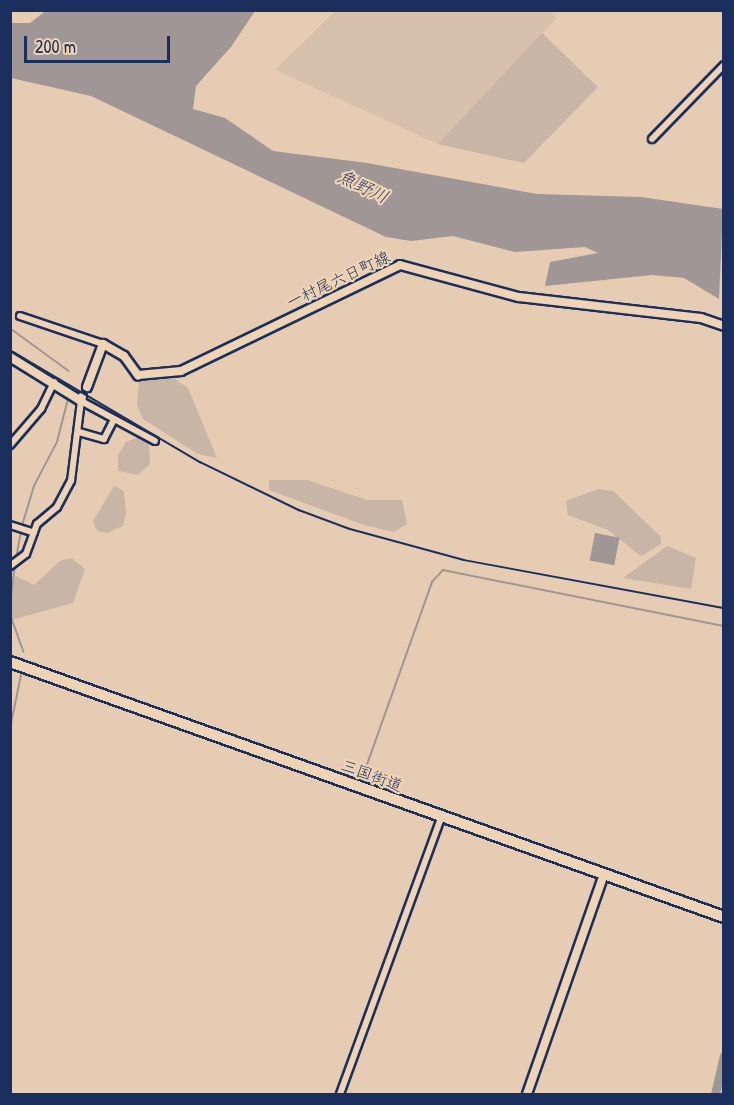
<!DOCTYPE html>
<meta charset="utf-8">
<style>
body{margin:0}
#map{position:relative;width:734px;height:1105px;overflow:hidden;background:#e6ccb2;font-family:"Patrick Hand","Klee One",sans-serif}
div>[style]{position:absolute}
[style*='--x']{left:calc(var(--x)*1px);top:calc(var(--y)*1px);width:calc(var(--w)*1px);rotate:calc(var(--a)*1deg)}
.built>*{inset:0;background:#d7c0ac}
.green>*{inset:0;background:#c8b5a5}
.water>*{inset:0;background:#a09695;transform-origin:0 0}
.stream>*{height:1.5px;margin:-0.75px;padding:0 0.75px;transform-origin:0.75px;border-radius:0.75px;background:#a09695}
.river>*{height:9px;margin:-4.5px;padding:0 4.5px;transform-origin:4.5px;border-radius:4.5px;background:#a09695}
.roads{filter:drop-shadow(2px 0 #1b2f5e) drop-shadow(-2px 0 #1b2f5e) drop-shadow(0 2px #1b2f5e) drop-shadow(0 -2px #1b2f5e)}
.street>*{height:6px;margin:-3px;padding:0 3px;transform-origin:3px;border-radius:3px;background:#eed3b5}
.secondary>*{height:8px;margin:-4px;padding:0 4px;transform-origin:4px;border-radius:4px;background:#eed3b5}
.highway>*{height:10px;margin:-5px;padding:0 5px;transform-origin:5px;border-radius:5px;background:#eed3b5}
.rail>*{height:1.5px;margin:-0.75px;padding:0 0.75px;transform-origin:0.75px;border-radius:0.75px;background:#1b2f5e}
span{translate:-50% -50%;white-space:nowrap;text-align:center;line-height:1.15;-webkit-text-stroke:4.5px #eed3b5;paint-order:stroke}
.street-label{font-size:16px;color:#1b2f5e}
.water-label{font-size:18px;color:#364469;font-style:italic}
.frame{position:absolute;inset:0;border:12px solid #1b2f5e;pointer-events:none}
.scale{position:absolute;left:24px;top:36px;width:146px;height:27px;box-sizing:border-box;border:3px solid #1b2f5e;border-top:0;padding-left:8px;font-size:18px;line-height:21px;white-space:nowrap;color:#1b2f5e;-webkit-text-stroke:4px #eed3b5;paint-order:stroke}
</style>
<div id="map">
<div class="built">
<i style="clip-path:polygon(549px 10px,557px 18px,438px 144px,275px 70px,335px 11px)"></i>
</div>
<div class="green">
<i style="clip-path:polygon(542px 33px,598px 87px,524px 163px,438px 144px)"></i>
<i style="clip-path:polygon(171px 376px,188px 388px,217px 458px,198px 454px,143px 419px,137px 405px,139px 382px)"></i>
<i style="clip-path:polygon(139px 437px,149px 443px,150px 464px,138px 475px,118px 471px,118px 455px,126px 442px)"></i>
<i style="clip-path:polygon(269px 480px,307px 480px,367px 500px,402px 500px,407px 524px,394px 532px,364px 525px,269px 490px)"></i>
<i style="clip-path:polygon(114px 486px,124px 491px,126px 514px,123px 526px,107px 533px,97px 531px,93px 521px)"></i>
<i style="clip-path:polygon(598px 489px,613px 491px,661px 537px,661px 544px,641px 556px,608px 530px,568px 515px,566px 501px)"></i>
<i style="clip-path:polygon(667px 546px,696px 558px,691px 589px,623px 578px)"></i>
<i style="clip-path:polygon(71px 558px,85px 569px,73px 603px,11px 620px,11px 581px,16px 576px,34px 585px,60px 561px)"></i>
</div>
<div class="water">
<i style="clip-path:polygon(47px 10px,255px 11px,231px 47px,196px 86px,193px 109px,225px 118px,273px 151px,367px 163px,537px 194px,641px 197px,723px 209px,719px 299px,684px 278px,652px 275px,545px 286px,550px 262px,598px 253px,585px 247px,515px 252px,453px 236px,411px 241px,386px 237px,91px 96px,11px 78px,11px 23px,30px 23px)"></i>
<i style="left:595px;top:533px;width:25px;height:28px;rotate:11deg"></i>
</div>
<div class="stream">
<i style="--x:10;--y:328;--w:73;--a:36.1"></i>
<i style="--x:22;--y:526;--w:42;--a:-73.3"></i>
<i style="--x:34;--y:486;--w:50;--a:-62.4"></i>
<i style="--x:57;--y:442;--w:44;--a:-75.7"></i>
<i style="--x:16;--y:559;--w:28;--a:-80"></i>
<i style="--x:10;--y:605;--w:38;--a:-83"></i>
<i style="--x:10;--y:613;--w:41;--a:70.3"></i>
<i style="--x:10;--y:729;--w:55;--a:-78.5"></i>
<i style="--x:363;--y:776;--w:206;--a:-70.4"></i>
<i style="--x:432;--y:582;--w:16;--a:-47"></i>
<i style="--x:443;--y:570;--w:287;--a:11.3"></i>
</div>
<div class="river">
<i style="--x:715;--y:1094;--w:39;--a:-77"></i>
</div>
<div class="roads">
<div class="street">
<i style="--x:652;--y:139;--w:103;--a:-45.8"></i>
<i style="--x:20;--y:316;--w:88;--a:18.6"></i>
<i style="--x:79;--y:432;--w:26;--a:16"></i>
<i style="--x:104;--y:439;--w:22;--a:-63"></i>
<i style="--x:10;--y:445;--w:48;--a:-49.3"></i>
<i style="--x:41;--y:409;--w:30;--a:-64"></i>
<i style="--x:10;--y:525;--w:25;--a:18"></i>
<i style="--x:10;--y:566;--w:20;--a:-37"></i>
<i style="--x:26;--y:554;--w:32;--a:-70"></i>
<i style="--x:37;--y:524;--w:26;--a:-40"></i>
<i style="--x:57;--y:507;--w:30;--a:-62"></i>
<i style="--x:71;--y:481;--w:81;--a:-82.9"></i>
<i style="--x:81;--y:401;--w:84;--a:28.4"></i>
<i style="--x:340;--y:1094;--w:296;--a:-69.9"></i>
</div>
<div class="secondary">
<i style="--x:10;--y:357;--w:84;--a:31.8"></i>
<i style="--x:81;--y:401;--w:4;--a:-76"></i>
<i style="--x:87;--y:387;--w:46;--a:-69.6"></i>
<i style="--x:103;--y:344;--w:24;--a:30"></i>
<i style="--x:124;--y:356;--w:24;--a:54"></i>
<i style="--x:138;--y:375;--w:43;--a:-5.3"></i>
<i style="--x:181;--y:371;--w:243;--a:-25.8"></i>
<i style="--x:400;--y:265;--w:123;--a:15.1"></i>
<i style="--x:519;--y:297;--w:183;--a:6.6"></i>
<i style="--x:701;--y:318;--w:24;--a:19"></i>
<i style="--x:527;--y:1094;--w:233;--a:-70.7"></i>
</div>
<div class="highway">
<i style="--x:10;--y:662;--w:758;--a:19.65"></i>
</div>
</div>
<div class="rail">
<i style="--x:10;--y:350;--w:221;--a:30.5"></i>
<i style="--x:200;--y:462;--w:110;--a:25.9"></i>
<i style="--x:299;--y:510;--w:54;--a:20.4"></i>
<i style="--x:350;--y:529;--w:118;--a:15.2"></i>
<i style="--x:464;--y:560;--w:264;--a:10.5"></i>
</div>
<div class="street-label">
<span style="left:338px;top:279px;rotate:-25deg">一村尾六日町線</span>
<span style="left:372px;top:775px;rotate:20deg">三国街道</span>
</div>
<div class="water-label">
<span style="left:363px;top:187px;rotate:26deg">魚野川</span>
</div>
<div class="frame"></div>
<div class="scale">200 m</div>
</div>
